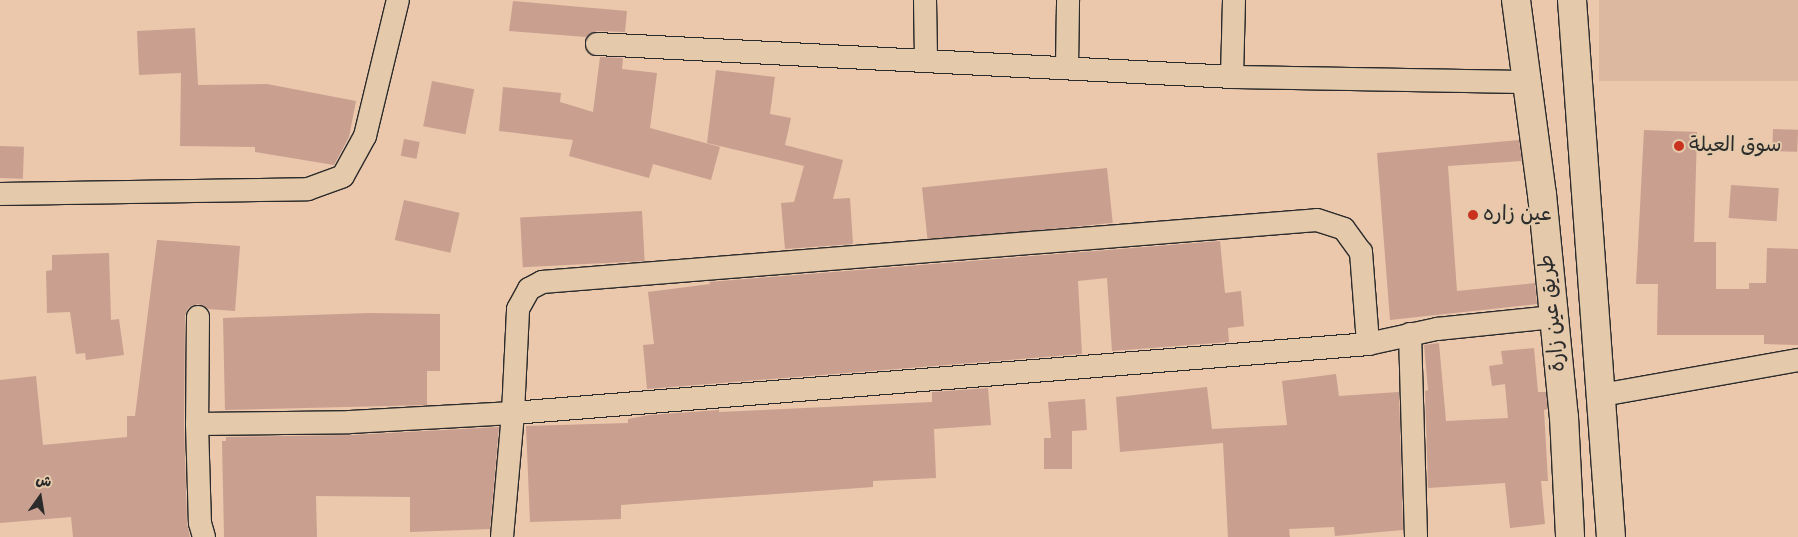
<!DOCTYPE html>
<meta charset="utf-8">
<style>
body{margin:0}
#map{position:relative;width:1798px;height:537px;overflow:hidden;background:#ebc7ac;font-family:"Indie Flower","Playpen Sans Arabic",sans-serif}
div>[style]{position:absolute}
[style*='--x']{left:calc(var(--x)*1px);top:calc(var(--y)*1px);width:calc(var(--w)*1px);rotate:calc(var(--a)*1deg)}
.built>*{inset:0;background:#ddb8a1;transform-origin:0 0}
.building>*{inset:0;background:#c99f8f;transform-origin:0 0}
.roads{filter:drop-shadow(1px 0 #2b2b2b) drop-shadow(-1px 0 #2b2b2b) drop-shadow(0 1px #2b2b2b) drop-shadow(0 -1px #2b2b2b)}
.minor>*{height:22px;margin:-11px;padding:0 11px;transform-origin:11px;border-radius:11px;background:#e4c9ab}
.major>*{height:28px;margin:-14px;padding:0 14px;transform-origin:14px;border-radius:14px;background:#e4c9ab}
.dots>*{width:14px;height:14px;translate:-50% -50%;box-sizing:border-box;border:2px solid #e4c9ab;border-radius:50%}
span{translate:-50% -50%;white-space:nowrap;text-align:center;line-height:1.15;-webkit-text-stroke:4px #e4c9ab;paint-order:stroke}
.poi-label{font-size:21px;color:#2b2b2b}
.left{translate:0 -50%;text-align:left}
.street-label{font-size:21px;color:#2b2b2b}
.north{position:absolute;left:15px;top:472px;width:50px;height:50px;-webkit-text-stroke:4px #e4c9ab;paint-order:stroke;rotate:13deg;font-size:14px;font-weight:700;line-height:20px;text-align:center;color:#2b2b2b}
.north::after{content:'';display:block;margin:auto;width:18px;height:22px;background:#2b2b2b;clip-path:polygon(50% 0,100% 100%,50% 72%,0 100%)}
</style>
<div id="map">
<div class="built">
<i style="left:1599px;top:0;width:199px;height:81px"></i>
</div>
<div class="building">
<i style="clip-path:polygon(513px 1px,627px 11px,625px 32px,597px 31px,586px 37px,509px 31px)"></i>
<i style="clip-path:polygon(195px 28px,198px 85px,267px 84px,356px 101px,349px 137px,334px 165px,255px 152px,255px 147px,180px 146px,181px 73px,139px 75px,137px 31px)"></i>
<i style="clip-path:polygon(600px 57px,623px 58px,622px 69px,657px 73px,650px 128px,720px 147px,711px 180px,653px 164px,649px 178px,569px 156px,573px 140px,499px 131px,503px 87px,561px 93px,560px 102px,593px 112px)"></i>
<i style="clip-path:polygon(716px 70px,775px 77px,770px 114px,791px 118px,785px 145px,843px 160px,833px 199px,850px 198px,853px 244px,785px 249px,781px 203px,794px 202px,804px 166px,707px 143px)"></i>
<i style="left:432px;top:81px;width:43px;height:46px;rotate:11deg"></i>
<i style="left:1773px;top:129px;width:25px;height:22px;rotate:2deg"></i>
<i style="clip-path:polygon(1644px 130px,1697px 132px,1694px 242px,1716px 242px,1716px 289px,1749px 289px,1749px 283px,1766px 283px,1767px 248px,1798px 249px,1798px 345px,1764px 344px,1764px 335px,1657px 335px,1658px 284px,1636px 284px)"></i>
<i style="left:404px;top:139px;width:16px;height:17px;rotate:11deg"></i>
<i style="clip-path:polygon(1519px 140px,1522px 161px,1448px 166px,1457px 291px,1535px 283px,1537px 304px,1390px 320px,1377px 153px)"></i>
<i style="left:0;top:146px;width:24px;height:32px;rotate:2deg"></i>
<i style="left:1107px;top:168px;width:55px;height:186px;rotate:84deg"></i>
<i style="left:1731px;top:185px;width:48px;height:33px;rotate:4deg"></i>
<i style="left:404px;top:200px;width:57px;height:41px;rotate:13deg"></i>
<i style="left:642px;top:211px;width:50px;height:122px;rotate:87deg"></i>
<i style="clip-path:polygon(157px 240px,240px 246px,235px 311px,208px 309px,198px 304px,188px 308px,185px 316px,184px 424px,187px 523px,190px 537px,73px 537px,71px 517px,0 523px,0 380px,36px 376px,43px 445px,127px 437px,127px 416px,135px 416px)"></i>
<i style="clip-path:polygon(1220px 241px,1225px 293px,1241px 291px,1244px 326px,1228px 328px,1229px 342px,1112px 351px,1107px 278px,1078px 281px,1082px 354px,647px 389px,643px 345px,654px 344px,648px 292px,710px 284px,709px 282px)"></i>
<i style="clip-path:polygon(109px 253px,111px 320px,119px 319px,124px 355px,86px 360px,85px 353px,76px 354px,70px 312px,47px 313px,46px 271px,52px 270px,52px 255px)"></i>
<i style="clip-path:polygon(369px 313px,440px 314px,440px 371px,427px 371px,427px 405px,225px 410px,223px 318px)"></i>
<i style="clip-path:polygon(1439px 343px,1446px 421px,1508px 418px,1505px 384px,1492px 386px,1489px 366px,1503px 364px,1501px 351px,1534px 348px,1538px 392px,1546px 392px,1548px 409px,1544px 410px,1548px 481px,1541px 481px,1545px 524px,1510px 528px,1505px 483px,1428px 488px,1425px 391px,1428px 390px,1424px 345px)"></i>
<i style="clip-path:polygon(1336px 374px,1339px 396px,1399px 392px,1403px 530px,1335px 536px,1334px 527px,1289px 529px,1290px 537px,1228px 537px,1223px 443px,1120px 452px,1116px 397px,1207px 387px,1212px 429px,1287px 425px,1282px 381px)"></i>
<i style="clip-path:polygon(988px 388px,991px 425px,934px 429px,936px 478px,873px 481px,873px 487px,621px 505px,621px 519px,530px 522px,526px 426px,628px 423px,628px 419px,649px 415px,719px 410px,719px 412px,932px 402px,932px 392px)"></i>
<i style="clip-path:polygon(1085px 399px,1087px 430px,1072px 431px,1072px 469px,1044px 469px,1044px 438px,1051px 438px,1048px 402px)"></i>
<i style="clip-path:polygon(499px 427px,490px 529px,410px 532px,410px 497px,316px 496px,317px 537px,224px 537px,222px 441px,226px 441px,226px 437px,351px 435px)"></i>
</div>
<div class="roads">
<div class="minor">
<i style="--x:925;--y:0;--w:60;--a:89"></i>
<i style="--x:597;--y:44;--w:636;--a:2.97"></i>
<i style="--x:1232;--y:77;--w:294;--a:1"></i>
<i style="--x:1067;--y:67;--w:67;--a:-89.1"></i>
<i style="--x:1232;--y:77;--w:77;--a:-88.5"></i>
<i style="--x:0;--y:194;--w:308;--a:-0.9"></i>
<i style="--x:308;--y:189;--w:37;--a:-20"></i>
<i style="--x:343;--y:176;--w:46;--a:-61.2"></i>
<i style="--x:365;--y:136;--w:140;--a:-76.4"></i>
<i style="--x:198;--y:317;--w:107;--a:90.5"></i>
<i style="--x:197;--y:424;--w:99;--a:88.3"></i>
<i style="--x:200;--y:523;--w:15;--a:74"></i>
<i style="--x:1410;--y:334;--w:203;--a:88.3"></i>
<i style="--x:1602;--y:395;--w:199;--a:-10.1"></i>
<i style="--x:197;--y:424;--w:153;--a:-0.7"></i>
<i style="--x:350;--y:422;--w:163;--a:-3.2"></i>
<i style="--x:513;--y:413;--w:858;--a:-4.61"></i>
<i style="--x:1368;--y:344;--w:71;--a:-12.3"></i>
<i style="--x:1437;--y:329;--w:117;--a:-5.9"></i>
<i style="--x:502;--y:537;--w:124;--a:-84.9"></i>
<i style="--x:513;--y:413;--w:104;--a:-87.2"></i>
<i style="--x:518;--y:309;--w:23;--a:-61"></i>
<i style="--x:529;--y:289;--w:15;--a:-28"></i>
<i style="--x:542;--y:282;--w:777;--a:-4.57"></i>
<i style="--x:1317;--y:220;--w:28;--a:18"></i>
<i style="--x:1344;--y:229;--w:29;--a:54"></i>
<i style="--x:1361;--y:252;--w:92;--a:85.6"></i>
</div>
<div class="major">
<i style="--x:1516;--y:0;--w:196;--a:82.4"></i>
<i style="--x:1542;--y:194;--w:224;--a:84.4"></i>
<i style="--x:1564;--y:417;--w:120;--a:87.1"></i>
<i style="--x:1572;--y:0;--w:538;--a:85.85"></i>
</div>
</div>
<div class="dots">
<i style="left:1679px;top:146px;background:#c8321e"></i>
<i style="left:1473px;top:215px;background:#c8321e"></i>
</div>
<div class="poi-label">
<span class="left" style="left:1689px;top:146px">سوق العيلة</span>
<span class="left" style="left:1483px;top:215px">عين زاره</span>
</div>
<div class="street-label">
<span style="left:1553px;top:313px;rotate:-96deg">طريق عين زارة</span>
</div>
<div class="north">ش</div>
</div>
